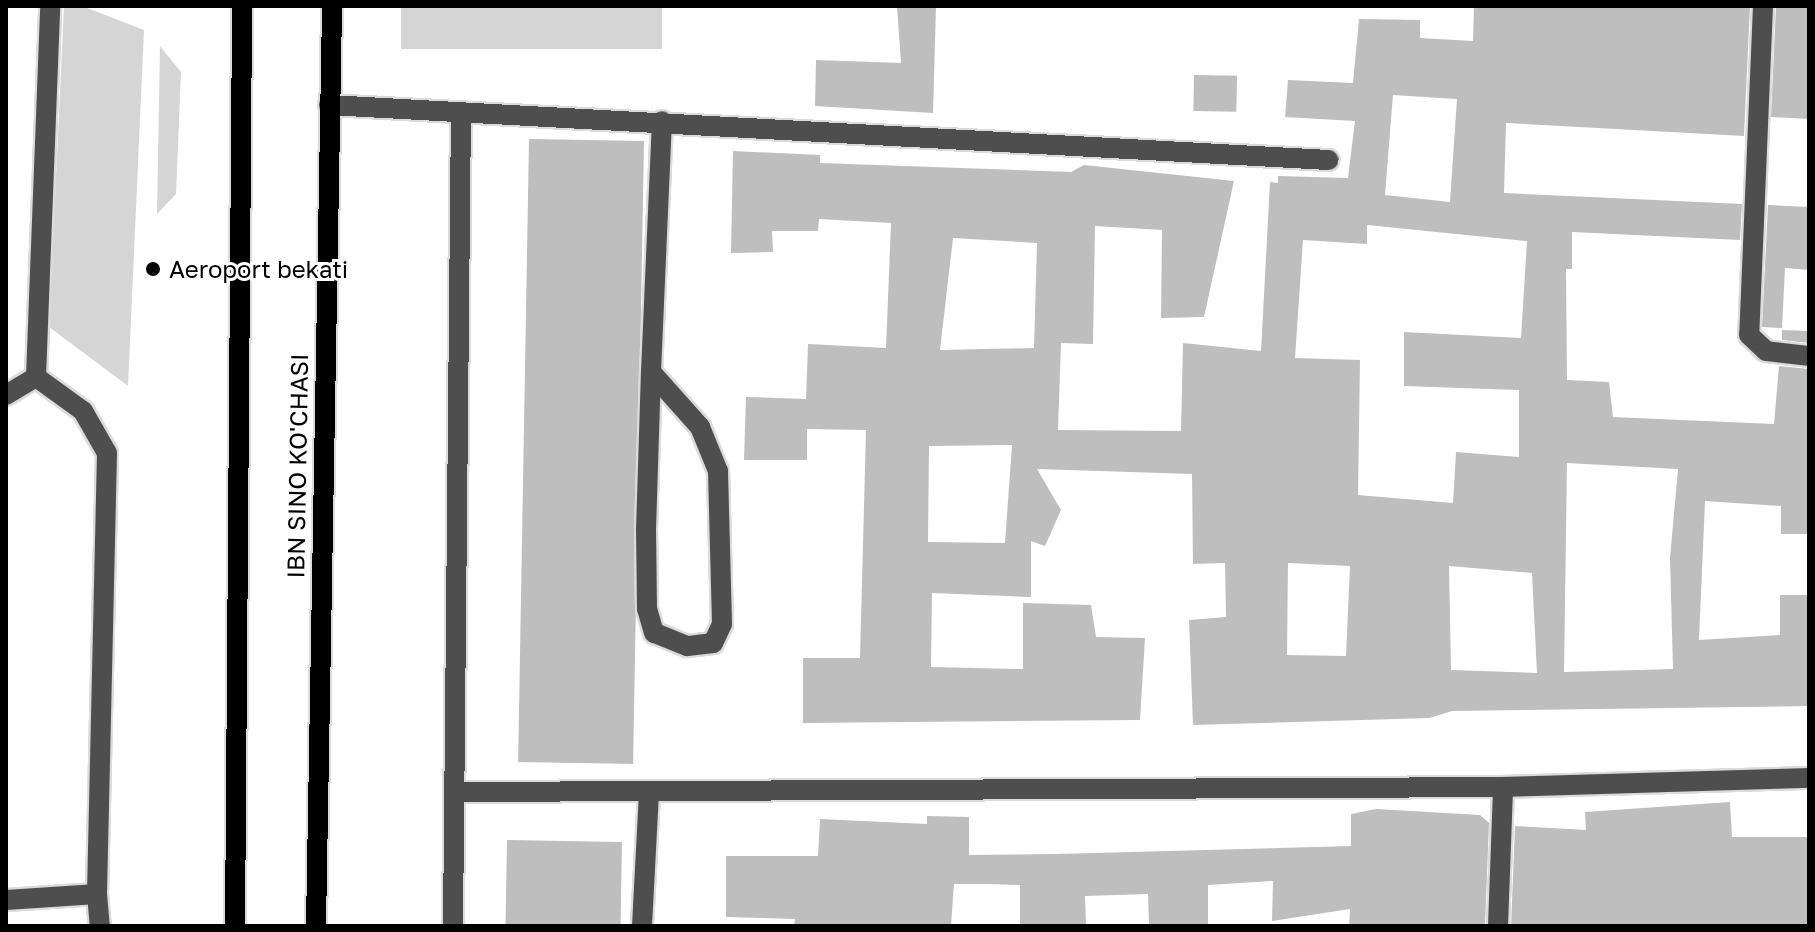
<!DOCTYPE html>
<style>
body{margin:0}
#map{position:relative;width:1815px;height:932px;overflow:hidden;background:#fff;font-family:"Golos Text",sans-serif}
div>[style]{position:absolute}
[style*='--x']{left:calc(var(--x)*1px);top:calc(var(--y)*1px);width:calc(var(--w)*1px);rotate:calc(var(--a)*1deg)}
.green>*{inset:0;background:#d5d5d5;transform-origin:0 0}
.building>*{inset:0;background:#bebebe;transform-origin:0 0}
.roads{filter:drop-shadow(2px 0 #dbdbdb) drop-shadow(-2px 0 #dbdbdb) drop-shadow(0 2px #dbdbdb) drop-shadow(0 -2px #dbdbdb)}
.minor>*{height:20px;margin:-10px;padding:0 10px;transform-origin:10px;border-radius:10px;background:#4e4e4e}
.major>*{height:20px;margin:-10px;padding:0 10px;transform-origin:10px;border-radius:10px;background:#000}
.dots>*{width:22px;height:22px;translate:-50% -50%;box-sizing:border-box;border:4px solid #fff;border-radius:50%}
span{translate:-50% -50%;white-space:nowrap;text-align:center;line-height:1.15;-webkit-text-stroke:6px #fff;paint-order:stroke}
.poi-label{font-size:24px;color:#000}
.left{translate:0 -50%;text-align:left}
.street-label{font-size:24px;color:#000}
.frame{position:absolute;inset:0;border:8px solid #000;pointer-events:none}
</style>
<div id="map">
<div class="green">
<i style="clip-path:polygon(64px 6px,82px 6px,144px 30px,128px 386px,49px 327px)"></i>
<i style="left:401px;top:6px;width:261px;height:43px"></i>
<i style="clip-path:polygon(160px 46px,181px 72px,176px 194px,157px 214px)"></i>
</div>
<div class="building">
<i style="clip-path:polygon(897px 6px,936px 6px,933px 113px,815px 106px,816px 60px,901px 63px)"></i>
<i style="clip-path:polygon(evenodd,1474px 6px,1750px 6px,1744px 136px,1506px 123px,1504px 193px,1742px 204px,1740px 240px,1572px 232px,1572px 269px,1566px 269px,1567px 380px,1609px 382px,1613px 417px,1774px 424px,1779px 366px,1809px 369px,1809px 534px,1781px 534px,1781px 506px,1705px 501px,1699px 640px,1780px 635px,1780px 595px,1809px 595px,1809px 706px,1452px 711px,1429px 718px,1193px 725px,1189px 620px,1226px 617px,1225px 563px,1193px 564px,1192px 474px,1037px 469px,1061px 510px,1045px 546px,1031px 541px,1031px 597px,932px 593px,931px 667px,1023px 669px,1023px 603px,1091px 605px,1096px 637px,1145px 638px,1140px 720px,803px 723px,803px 658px,860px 658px,866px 430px,807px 429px,807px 460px,744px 460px,746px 397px,806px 399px,808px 344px,886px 348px,891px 223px,819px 219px,818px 231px,772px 231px,773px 252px,731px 253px,733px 151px,820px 155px,820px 163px,1071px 172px,1084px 165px,1234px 181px,1204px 317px,1161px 318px,1162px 230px,1095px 226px,1093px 344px,1061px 343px,1058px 430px,1181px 431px,1183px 343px,1261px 351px,1270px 182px,1278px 183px,1278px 176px,1348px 178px,1355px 121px,1285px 117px,1288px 80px,1353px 83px,1359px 19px,1420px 20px,1420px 38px,1473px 41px,1474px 6px,1393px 95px,1457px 99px,1450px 202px,1385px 195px,1393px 95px,1474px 6px,1367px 225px,1527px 241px,1521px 338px,1404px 332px,1404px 386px,1519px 390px,1519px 457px,1456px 452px,1453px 503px,1358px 495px,1360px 360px,1295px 358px,1303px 240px,1367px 244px,1367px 225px,1474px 6px,953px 238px,1037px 243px,1034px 348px,940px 350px,953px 238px,1474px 6px,1012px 445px,1005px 543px,928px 542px,929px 446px,1012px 445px,1474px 6px,1567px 463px,1678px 469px,1670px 558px,1673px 669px,1564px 672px,1567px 463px,1474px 6px,1288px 563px,1350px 566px,1346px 656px,1287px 655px,1288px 563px,1474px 6px,1449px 566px,1532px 573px,1537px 673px,1451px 670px,1449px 566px)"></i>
<i style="clip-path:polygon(1776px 6px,1809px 6px,1809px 119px,1771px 117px)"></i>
<i style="left:1194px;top:75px;width:43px;height:36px;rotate:1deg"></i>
<i style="left:529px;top:139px;width:115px;height:623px;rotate:1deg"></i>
<i style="clip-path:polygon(1768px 205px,1809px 207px,1809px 270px,1785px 268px,1782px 328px,1762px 327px)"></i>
<i style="clip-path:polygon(1782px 330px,1809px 331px,1809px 343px,1782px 340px)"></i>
<i style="clip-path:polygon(1730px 802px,1732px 837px,1809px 837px,1809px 926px,1511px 926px,1515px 826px,1586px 830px,1585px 812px)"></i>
<i style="clip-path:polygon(1376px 809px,1480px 815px,1489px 823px,1485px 926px,1349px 926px,1350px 909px,1272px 921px,1273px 881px,1208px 885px,1208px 926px,1149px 926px,1148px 894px,1085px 896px,1086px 926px,1020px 926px,1020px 885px,989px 884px,954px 884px,951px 926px,794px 926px,795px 919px,726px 917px,726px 856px,818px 856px,820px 819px,927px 824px,927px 816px,969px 817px,969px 855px,1057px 854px,1351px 846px,1351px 814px)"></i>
<i style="left:507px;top:840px;width:115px;height:86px;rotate:1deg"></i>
</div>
<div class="roads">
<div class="minor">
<i style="--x:1763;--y:6;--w:329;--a:92.4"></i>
<i style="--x:1749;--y:335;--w:23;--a:43"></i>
<i style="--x:1766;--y:351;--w:43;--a:6.6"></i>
<i style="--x:329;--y:105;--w:1001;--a:3.15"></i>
<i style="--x:651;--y:372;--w:74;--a:48.3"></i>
<i style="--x:700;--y:427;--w:48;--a:67.8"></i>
<i style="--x:718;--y:471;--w:153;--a:88.5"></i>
<i style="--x:722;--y:624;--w:21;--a:115"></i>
<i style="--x:713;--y:643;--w:26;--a:173"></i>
<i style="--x:687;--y:646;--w:35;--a:-158"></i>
<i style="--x:654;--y:633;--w:25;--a:-106"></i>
<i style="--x:647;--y:609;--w:79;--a:-90.7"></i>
<i style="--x:646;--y:530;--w:158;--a:-88.2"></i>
<i style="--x:651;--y:372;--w:251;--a:-87.5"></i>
<i style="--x:36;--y:377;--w:58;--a:35.9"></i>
<i style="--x:83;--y:411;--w:48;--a:60.3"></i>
<i style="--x:107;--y:453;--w:441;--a:91.3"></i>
<i style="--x:6;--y:395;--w:35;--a:-31"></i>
<i style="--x:36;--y:377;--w:371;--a:-87.8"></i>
<i style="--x:455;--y:792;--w:1048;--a:-0.27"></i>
<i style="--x:1503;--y:787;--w:306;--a:-1.7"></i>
<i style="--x:6;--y:900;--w:91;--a:-3.8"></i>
<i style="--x:97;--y:894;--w:32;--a:85"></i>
<i style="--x:453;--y:926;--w:814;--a:-89.44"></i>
<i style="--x:642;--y:926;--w:133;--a:-87"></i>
<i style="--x:1498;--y:926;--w:139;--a:-87.9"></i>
</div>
<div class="major">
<i style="--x:235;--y:926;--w:920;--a:-89.56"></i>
<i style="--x:316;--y:926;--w:920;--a:-89"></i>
</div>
</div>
<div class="dots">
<i style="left:153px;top:269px;background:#000"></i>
</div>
<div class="poi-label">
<span class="left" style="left:169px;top:269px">Aeroport bekati</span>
</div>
<div class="street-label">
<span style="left:297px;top:466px;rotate:-89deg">IBN SINO KO'CHASI</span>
</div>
<div class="frame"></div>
</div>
